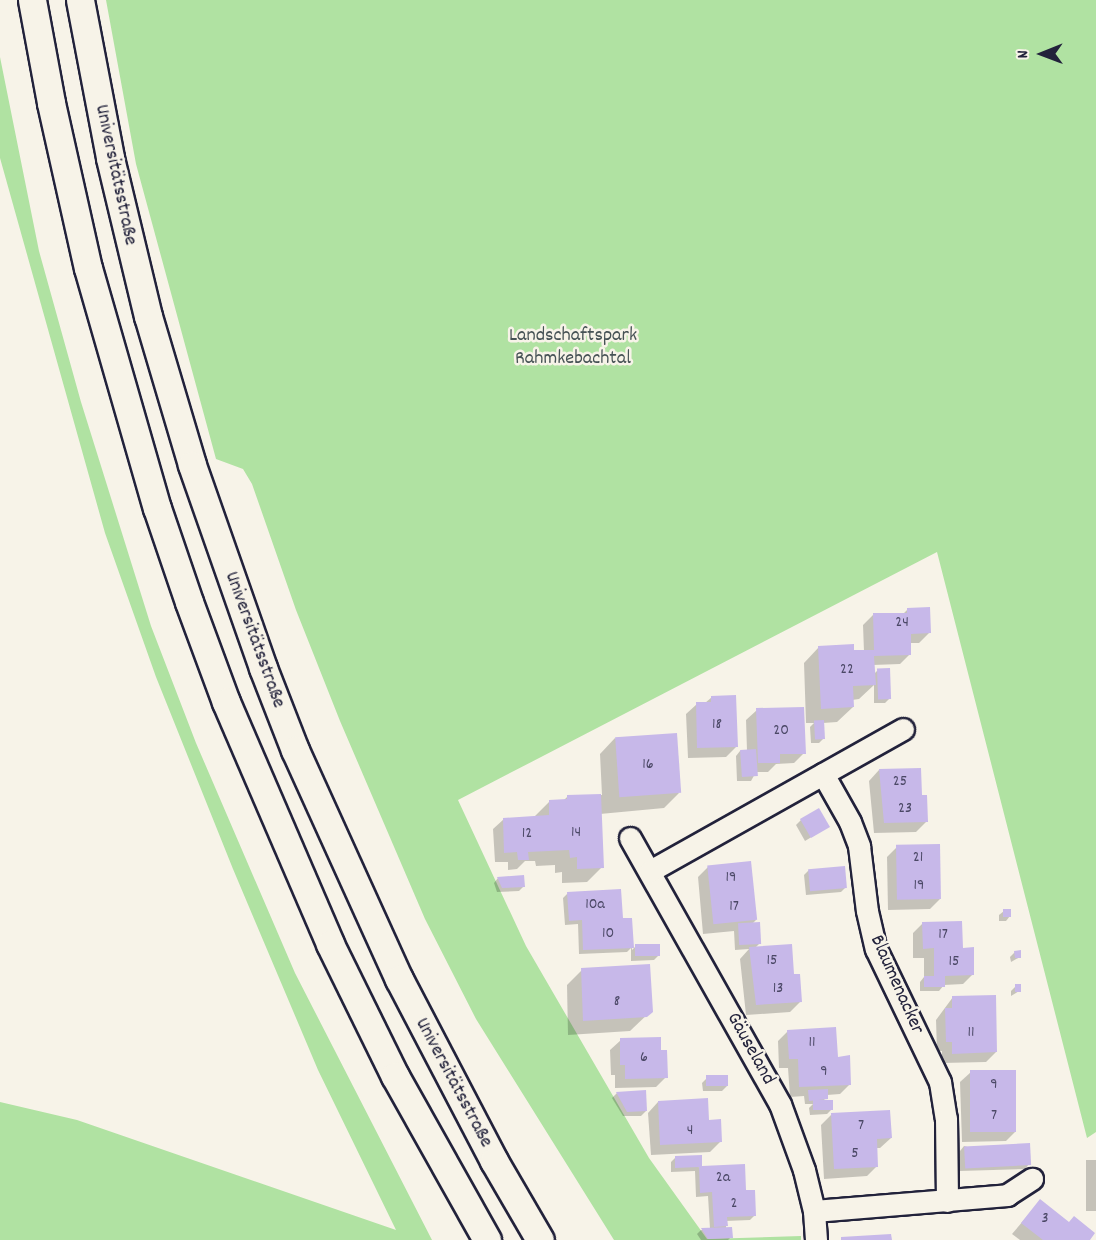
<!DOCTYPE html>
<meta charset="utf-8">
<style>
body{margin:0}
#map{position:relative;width:1096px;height:1240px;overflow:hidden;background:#f7f3e8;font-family:Dekko,sans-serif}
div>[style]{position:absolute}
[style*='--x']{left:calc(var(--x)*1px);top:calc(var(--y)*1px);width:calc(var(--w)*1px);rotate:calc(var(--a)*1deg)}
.green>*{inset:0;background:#b0e2a2}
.shadow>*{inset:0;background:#0003;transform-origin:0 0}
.building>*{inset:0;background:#c7b8e9;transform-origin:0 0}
.roads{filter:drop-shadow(2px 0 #22223b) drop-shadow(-2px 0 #22223b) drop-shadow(0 2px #22223b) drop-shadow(0 -2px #22223b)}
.minor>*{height:21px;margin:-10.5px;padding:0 10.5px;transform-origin:10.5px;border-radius:10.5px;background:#f7f3e8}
.tertiary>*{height:27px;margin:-13.5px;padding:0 13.5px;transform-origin:13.5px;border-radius:13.5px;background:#f7f3e8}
span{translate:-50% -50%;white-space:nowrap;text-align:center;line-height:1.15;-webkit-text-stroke:5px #f7f3e8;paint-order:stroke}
.number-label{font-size:16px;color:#4b4866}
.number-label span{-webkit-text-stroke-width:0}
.street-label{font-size:20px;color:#22223b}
.park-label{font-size:20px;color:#465255}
.north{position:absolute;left:1012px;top:24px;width:60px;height:60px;-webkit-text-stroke:4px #f7f3e8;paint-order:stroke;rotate:269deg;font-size:16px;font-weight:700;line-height:24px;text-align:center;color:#22223b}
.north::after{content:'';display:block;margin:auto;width:21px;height:27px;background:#22223b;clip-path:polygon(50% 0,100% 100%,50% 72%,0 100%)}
</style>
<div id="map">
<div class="green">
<i style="clip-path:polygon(106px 0,1096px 0,1096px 1132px,1087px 1138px,937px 552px,458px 800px,526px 946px,649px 1158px,707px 1239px,801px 1236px,801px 1240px,614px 1240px,476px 1019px,425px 919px,340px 721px,296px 610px,252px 484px,243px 469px,216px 459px,136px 164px)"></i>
<i style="clip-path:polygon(0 57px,39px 251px,81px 402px,151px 626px,196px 743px,295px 973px,432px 1240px,0 1240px,0 1102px,77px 1120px,396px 1230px,318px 1070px,233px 869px,156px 677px,105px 533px,0 158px)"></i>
</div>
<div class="shadow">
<i style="clip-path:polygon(908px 609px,929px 633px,919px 643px,910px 643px,910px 654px,900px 664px,873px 665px,874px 674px,878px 670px,890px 698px,885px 703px,874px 703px,874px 685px,859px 699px,852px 700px,853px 707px,837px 722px,823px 723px,824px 738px,819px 743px,811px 743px,810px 727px,814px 723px,806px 723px,804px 663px,819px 647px,864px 652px,863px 625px,873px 615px,903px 614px)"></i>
<i style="clip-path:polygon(712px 697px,736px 747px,726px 757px,688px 758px,686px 714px,697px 704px,705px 703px)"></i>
<i style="clip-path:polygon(757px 710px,804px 753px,794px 763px,776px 764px,768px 772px,756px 772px,751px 781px,737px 781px,736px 756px,740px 751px,747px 751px,746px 720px)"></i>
<i style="clip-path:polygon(615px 738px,679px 793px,664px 808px,600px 814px,602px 867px,587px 882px,562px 883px,562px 872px,555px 873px,555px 865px,536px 866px,535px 861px,525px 861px,517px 869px,508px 870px,508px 862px,495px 862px,493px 829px,504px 819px,534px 817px,549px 802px,563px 801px,568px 796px,602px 795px,600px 754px)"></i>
<i style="clip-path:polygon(879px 770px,920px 797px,926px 822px,916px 832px,874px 833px,869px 781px)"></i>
<i style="clip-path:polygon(801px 820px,828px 827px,805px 841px,796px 825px)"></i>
<i style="clip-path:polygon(897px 847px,940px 899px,930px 909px,888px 910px,887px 857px)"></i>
<i style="clip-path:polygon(708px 867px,756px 920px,752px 924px,759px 944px,755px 948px,793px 976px,800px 1002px,790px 1012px,746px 1015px,740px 959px,749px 949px,735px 950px,734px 931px,703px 934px,698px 877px)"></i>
<i style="clip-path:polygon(809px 870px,846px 887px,841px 892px,806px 895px,804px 875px)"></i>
<i style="clip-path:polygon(498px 878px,523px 887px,519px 891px,497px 892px,494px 883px)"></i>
<i style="clip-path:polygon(568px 893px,621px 920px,630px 920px,632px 950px,636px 946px,658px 956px,654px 960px,631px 961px,631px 948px,627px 952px,579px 954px,578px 924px,565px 925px,563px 898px)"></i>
<i style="clip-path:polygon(1004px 911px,1010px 916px,1006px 921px,999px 921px,999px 915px)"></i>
<i style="clip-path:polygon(923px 923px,962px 949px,973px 974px,963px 984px,944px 985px,939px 991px,920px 991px,920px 982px,924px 977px,924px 958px,913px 958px,913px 933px)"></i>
<i style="clip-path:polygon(1015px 952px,1020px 957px,1011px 962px,1010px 957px)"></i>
<i style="clip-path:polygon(582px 970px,651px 1011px,630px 1031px,568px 1035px,567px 985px)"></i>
<i style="clip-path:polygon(1016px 986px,1019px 991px,1011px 996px,1011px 991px)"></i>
<i style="clip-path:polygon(953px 997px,996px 1052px,986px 1062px,942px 1063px,942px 1051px,937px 1051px,936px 1020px)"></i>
<i style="clip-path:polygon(788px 1031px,836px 1058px,850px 1084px,840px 1094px,827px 1095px,823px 1102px,832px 1109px,827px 1114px,810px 1115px,809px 1108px,813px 1104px,805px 1104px,804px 1096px,790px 1097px,788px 1068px,779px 1068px,778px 1041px)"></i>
<i style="clip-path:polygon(621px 1040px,660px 1052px,666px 1077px,656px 1087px,615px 1088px,615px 1075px,611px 1075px,610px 1050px)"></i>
<i style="clip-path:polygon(971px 1072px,1016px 1131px,1006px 1141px,962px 1142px,960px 1082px)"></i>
<i style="clip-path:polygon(707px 1078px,727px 1086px,722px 1091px,703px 1091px,702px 1083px)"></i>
<i style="clip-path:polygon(645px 1092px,646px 1111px,641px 1116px,623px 1116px,612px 1098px,617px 1093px)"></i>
<i style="clip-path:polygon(658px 1102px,708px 1121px,720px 1142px,710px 1152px,651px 1155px,648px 1113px)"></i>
<i style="clip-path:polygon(831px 1115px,891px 1138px,880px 1148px,876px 1148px,877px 1166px,867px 1176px,824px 1179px,821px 1125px)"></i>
<i style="clip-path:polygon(964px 1146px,1029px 1164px,1025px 1169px,960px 1171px,960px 1151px)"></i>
<i style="clip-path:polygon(675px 1158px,701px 1168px,745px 1192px,754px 1216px,750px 1220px,726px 1221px,726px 1229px,731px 1237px,728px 1240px,701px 1240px,697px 1234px,701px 1230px,710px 1229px,708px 1196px,696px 1197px,695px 1171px,671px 1172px,671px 1162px)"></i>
<i style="left:1096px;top:1160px;width:51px;height:10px;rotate:90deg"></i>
<i style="clip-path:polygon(1040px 1201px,1088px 1240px,1020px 1240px,1012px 1234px)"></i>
</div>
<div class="building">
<i style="clip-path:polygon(930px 607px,931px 633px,911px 634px,911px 655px,874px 656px,876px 685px,853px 686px,854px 707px,821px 709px,818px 646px,854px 644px,854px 650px,874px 650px,873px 613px,907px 613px,907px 608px)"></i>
<i style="left:890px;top:668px;width:31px;height:13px;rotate:88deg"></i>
<i style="clip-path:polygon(736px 695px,738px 747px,697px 748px,696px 702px,711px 702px,711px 696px)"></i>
<i style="clip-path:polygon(804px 707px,806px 754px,780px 754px,780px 763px,758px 763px,756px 708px)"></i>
<i style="left:824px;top:720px;width:19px;height:10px;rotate:87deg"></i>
<i style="left:677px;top:733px;width:60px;height:62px;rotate:86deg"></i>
<i style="left:756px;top:749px;width:27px;height:16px;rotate:86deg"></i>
<i style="clip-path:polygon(921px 768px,922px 795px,927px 795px,928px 822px,884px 823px,879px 769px)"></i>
<i style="clip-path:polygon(601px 794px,604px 868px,577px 869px,577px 857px,570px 858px,569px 850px,528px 852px,529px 860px,518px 860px,517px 852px,504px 853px,503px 818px,549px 815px,549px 800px,567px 799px,567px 795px)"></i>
<i style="left:819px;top:808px;width:22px;height:22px;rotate:60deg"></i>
<i style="left:940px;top:844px;width:55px;height:44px;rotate:89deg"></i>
<i style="left:751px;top:861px;width:59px;height:44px;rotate:84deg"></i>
<i style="left:845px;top:866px;width:22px;height:37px;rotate:85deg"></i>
<i style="clip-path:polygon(524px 875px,525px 887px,502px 888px,497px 877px)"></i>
<i style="clip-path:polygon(621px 889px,623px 918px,632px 918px,634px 948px,583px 950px,582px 920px,569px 921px,567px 892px)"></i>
<i style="left:1003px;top:909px;width:8px;height:8px"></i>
<i style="clip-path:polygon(962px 921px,963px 948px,974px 947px,974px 975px,945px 976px,945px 987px,924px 987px,924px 976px,934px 976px,934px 948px,923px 949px,922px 922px)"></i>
<i style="left:760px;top:922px;width:22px;height:22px;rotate:87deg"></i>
<i style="left:660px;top:944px;width:12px;height:25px;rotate:90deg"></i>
<i style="clip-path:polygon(792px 944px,794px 974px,800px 974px,802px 1002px,756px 1005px,749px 947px)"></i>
<i style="clip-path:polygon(1021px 950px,1021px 958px,1015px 958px,1014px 951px)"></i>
<i style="clip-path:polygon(650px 964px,653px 1012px,647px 1017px,583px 1021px,581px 968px)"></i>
<i style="left:1021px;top:984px;width:8px;height:6px;rotate:90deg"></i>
<i style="clip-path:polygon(996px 995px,997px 1052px,952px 1054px,952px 1042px,946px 1042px,945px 1008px,952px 1008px,952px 996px)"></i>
<i style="clip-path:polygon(836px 1027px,838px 1057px,850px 1055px,851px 1085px,799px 1087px,798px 1059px,789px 1059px,787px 1030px)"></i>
<i style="clip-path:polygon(661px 1037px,661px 1050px,667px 1050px,668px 1078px,625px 1079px,625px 1065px,620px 1065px,620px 1038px)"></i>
<i style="left:970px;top:1070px;width:46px;height:62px"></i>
<i style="left:728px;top:1075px;width:11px;height:22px;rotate:90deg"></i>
<i style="clip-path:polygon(828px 1089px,828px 1099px,809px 1101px,808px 1090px)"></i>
<i style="clip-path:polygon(646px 1090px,647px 1111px,627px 1112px,616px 1092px)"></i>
<i style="clip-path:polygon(708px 1098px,709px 1120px,721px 1119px,722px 1142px,660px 1145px,658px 1101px)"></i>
<i style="left:833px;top:1100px;width:10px;height:20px;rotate:90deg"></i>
<i style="clip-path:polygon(890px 1110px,892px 1138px,877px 1139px,878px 1167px,834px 1169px,831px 1113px)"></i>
<i style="left:1030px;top:1143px;width:22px;height:66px;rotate:87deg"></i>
<i style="clip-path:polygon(702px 1155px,702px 1166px,745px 1164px,746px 1190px,755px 1190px,756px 1216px,727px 1217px,728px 1226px,714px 1227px,712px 1192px,700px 1193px,699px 1167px,675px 1168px,675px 1156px)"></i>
<i style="clip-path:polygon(1040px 1199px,1069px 1222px,1074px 1216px,1095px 1233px,1090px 1240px,1043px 1240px,1021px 1223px)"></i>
<i style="clip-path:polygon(732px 1227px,733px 1238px,708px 1239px,701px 1228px)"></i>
<i style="clip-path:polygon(891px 1234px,892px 1240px,841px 1240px,841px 1237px)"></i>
</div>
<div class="roads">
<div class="minor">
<i style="--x:823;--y:774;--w:55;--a:60.6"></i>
<i style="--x:850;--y:822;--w:26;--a:69"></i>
<i style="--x:859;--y:846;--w:65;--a:83"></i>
<i style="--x:867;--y:911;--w:39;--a:77"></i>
<i style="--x:876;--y:949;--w:148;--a:64.3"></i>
<i style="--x:940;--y:1082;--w:36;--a:81"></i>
<i style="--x:946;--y:1118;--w:83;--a:89.3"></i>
<i style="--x:630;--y:838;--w:305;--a:60.6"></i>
<i style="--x:780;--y:1104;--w:70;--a:70"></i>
<i style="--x:804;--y:1170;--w:42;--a:76.3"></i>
<i style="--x:814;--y:1211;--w:29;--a:86"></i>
<i style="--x:650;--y:871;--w:290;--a:-29.3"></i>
<i style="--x:814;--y:1211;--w:194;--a:-4.7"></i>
<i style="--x:1007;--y:1195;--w:30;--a:-33"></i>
</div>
<div class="tertiary">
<i style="--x:32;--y:0;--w:105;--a:79.5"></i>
<i style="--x:51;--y:103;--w:169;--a:77.4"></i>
<i style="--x:88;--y:268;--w:250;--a:74"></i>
<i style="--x:157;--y:508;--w:99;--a:71.2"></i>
<i style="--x:189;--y:602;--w:107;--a:69.7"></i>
<i style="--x:226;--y:702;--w:263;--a:66.7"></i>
<i style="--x:330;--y:944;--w:147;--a:63.8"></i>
<i style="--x:395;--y:1076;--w:188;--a:60.7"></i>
<i style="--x:80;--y:0;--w:161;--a:79.2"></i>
<i style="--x:110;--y:158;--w:163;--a:76.5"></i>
<i style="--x:148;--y:316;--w:155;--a:73.5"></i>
<i style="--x:192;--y:465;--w:215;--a:70.7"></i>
<i style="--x:263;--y:668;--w:88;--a:68.7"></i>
<i style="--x:295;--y:750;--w:252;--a:65.6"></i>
<i style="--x:399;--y:979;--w:205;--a:62.4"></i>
<i style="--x:494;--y:1161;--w:91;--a:59.8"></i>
</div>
</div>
<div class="number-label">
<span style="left:902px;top:623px">24</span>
<span style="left:847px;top:670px">22</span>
<span style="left:717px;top:725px">18</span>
<span style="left:781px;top:731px">20</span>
<span style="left:648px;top:765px">16</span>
<span style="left:900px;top:782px">25</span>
<span style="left:905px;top:809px">23</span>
<span style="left:576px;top:833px">14</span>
<span style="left:527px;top:834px">12</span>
<span style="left:918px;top:858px">21</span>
<span style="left:731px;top:878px">19</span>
<span style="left:919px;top:886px">19</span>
<span style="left:595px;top:905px">10a</span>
<span style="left:734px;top:907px">17</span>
<span style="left:608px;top:934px">10</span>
<span style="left:943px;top:935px">17</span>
<span style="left:772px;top:961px">15</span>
<span style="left:954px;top:962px">15</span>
<span style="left:778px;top:989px">13</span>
<span style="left:617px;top:1002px">8</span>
<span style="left:971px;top:1033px">11</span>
<span style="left:812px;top:1043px">11</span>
<span style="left:644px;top:1058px">6</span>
<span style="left:824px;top:1072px">9</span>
<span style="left:994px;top:1085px">9</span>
<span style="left:994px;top:1116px">7</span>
<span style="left:861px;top:1126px">7</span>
<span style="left:690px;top:1131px">4</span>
<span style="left:855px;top:1154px">5</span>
<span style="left:723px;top:1178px">2a</span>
<span style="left:734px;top:1204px">2</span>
<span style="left:1045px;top:1219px">3</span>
</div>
<div class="street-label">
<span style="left:115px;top:175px;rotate:78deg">Universitätsstraße</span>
<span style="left:254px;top:640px;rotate:70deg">Universitätsstraße</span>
<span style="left:896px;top:985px;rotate:66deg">Blaumenacker</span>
<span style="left:750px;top:1049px;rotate:61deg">Gäuseland</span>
<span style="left:453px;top:1083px;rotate:62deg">Universitätsstraße</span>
</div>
<div class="park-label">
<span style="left:573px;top:348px">Landschaftspark<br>Rahmkebachtal</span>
</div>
<div class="north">N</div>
</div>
